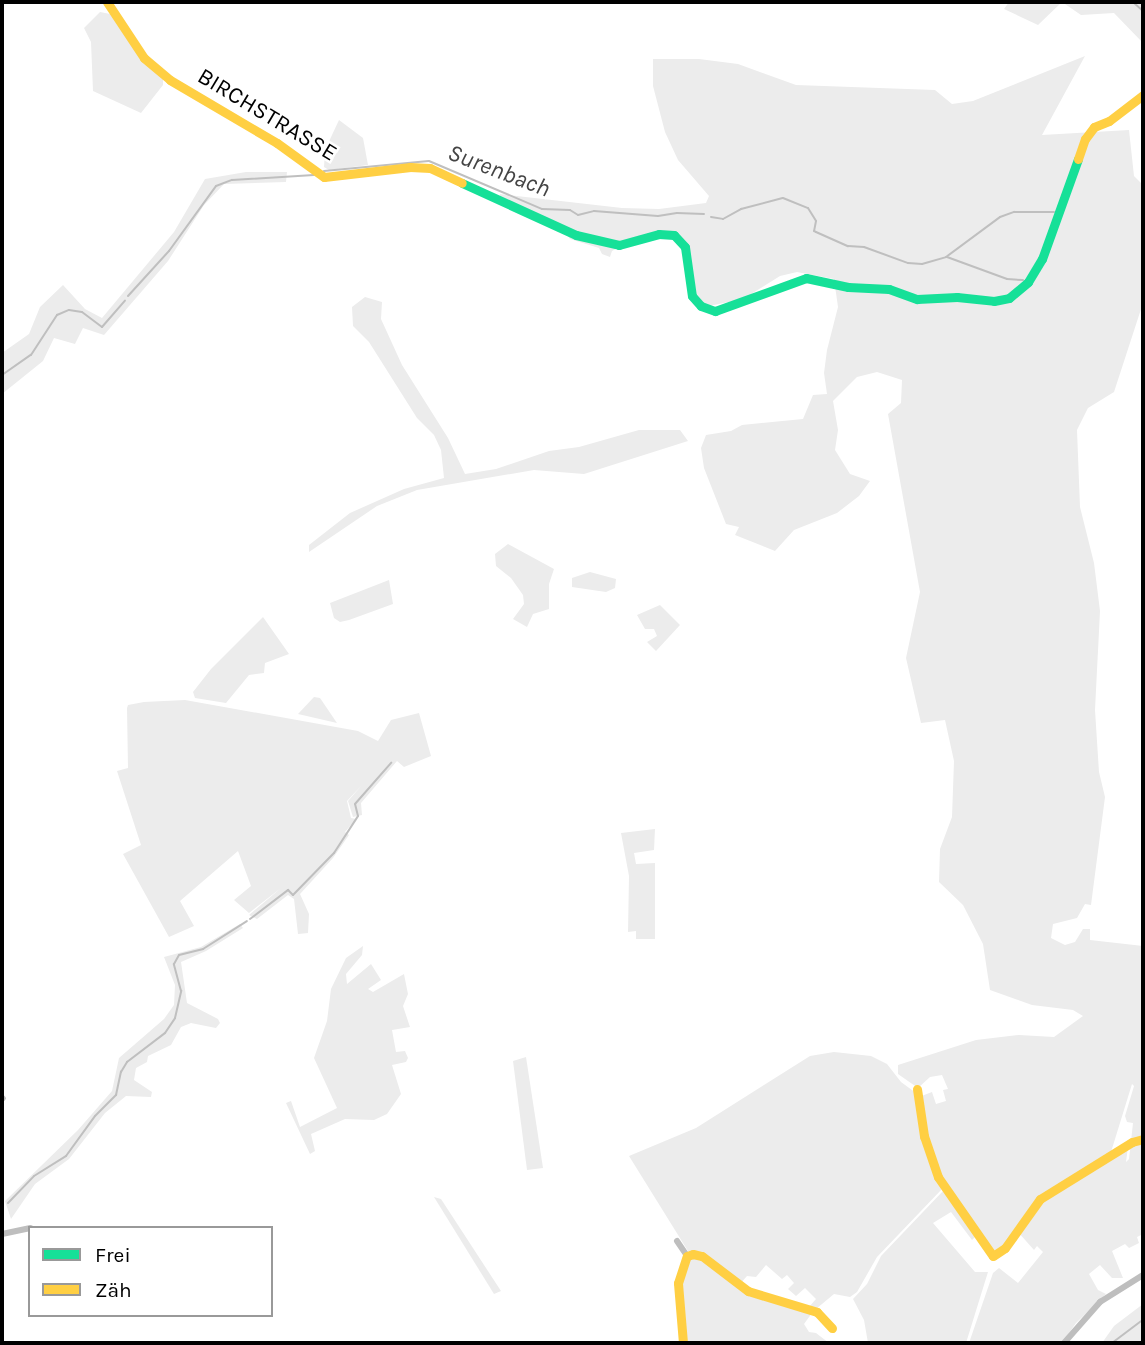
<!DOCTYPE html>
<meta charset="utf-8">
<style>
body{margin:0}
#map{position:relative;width:1145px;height:1345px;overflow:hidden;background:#fff;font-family:Karla,sans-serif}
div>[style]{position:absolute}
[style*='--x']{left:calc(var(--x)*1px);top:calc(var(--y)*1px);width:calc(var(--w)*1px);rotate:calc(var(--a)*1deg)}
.green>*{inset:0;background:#ececec}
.stream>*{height:2px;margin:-1px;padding:0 1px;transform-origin:1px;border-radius:1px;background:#bfbfbf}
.street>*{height:6px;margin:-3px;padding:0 3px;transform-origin:3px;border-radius:3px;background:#bebebe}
.fast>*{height:9px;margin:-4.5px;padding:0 4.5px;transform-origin:4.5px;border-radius:4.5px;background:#16e098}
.slow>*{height:9px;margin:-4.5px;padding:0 4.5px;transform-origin:4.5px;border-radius:4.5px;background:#ffcf43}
span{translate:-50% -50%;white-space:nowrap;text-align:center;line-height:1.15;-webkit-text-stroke:5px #fff;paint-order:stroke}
.street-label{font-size:23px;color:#000}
.water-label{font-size:24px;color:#444;font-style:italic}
.frame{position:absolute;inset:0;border:4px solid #000;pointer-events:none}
.legend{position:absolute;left:28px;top:1226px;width:245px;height:91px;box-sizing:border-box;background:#fff;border:2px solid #999;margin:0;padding:9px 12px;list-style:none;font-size:21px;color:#000}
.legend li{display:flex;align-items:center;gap:14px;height:35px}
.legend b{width:35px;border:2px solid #999}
</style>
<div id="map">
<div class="green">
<i style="clip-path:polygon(1009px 2px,1143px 2px,1143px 43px,1114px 13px,1081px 15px,1062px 2px,1038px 25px,1004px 9px)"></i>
<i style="clip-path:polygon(100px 12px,115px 15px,163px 78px,163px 85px,141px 113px,93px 91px,91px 42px,84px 28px)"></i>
<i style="clip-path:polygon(1085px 56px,1042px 135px,1129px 130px,1134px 176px,1143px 185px,1143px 303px,1114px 392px,1088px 408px,1077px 430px,1080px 507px,1094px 563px,1100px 611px,1095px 710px,1099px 772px,1105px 797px,1091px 905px,1085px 904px,1077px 918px,1053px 924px,1051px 938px,1065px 945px,1075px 942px,1083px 929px,1090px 929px,1090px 940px,1143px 946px,1143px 1234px,1137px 1237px,1139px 1243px,1129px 1248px,1125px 1244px,1112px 1251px,1123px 1278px,1112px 1278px,1100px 1265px,1089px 1274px,1098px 1290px,1106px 1294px,1076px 1323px,1062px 1343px,969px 1343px,993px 1273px,999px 1268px,1018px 1283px,1043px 1252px,1037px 1246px,1034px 1250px,1018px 1232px,1040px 1202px,1128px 1147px,1126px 1162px,1129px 1159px,1133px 1123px,1127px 1122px,1125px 1116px,1134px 1086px,1132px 1084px,1111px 1152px,1039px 1198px,1003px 1246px,992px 1253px,946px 1188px,922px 1120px,919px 1097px,932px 1092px,936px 1104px,946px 1101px,943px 1090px,948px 1089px,942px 1075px,930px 1077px,918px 1088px,898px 1074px,898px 1065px,976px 1040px,1019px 1035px,1054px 1037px,1083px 1016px,1073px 1010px,1032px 1005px,990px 990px,983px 944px,963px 905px,939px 882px,940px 849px,952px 817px,954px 761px,945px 720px,921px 723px,906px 658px,920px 592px,888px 414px,901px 403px,902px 380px,877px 372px,857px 377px,833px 401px,838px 430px,835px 450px,850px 474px,870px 481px,859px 496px,837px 513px,794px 530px,775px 551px,735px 535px,739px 527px,726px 524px,704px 468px,701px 448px,706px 435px,731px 431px,742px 425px,803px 419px,813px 395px,827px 394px,824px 373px,827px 350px,838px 307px,834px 279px,797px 272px,780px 276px,743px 299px,709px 306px,692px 294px,684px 249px,670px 235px,630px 241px,612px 251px,610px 257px,602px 254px,599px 248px,570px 239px,563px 229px,500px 199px,500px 194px,622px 208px,659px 209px,706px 203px,709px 196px,678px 160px,665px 132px,653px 86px,653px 59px,699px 59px,738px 64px,796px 85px,935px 90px,952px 104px,973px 101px)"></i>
<i style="clip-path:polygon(339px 120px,363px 138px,368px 165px,329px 170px,324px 167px,325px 150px)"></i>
<i style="clip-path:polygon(246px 172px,287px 172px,286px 182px,224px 184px,204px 205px,168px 261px,104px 335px,83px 328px,75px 344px,54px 338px,43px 361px,2px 394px,2px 353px,29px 334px,40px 307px,63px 285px,85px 309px,102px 318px,174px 232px,205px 179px)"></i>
<i style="clip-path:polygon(365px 297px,382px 302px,381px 319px,402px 365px,448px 438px,465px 474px,496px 469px,549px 451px,579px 447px,639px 430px,680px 430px,688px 441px,584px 474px,534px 470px,417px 490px,377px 506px,309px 552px,309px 545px,350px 513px,404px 489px,444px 478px,441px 450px,434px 435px,417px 418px,369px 342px,353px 326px,352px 307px)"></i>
<i style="clip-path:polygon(508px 544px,554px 569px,549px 584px,549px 609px,533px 614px,527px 627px,513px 619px,524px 604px,523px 595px,511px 578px,496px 566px,495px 554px)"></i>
<i style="clip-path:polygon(590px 572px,616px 579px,615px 588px,606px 592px,572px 587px,572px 578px)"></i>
<i style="clip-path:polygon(389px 580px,393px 604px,349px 620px,340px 622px,334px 618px,330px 603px)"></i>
<i style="clip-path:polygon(660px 605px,680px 625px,656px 651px,647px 642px,657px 636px,654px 629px,645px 629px,637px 615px)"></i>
<i style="clip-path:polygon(263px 617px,289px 654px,265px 663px,264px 673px,249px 675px,226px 703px,195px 698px,193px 692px,211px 669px)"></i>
<i style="clip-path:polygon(314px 697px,320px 698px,337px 723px,298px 714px)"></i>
<i style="clip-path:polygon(185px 700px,358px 731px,378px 741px,391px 720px,419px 713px,431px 756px,404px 767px,397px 761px,361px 803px,362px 815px,353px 817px,348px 801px,362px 785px,347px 801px,351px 818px,356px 819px,345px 832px,349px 835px,333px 858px,300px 894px,309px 914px,308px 933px,298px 934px,294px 899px,288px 895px,257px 919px,249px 915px,281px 888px,249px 913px,234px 900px,251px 886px,238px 851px,180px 901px,194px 926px,169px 937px,123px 854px,141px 845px,117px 771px,128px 768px,127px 708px,128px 705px,144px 702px)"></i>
<i style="clip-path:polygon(655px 829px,654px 850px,634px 853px,636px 864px,655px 863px,655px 939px,636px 939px,636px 931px,628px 932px,629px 876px,621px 833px)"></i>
<i style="clip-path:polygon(240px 924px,243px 928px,206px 951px,181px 962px,187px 1003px,218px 1019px,220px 1023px,216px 1028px,191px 1023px,181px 1027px,171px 1045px,148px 1056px,147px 1062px,136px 1068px,134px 1080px,152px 1092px,151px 1097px,126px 1096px,105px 1113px,69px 1159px,35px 1184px,11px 1219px,5px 1201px,78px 1130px,112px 1091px,119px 1058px,164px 1019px,174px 1005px,175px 985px,164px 957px,201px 947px)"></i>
<i style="clip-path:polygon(363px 946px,362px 955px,346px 974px,347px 984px,371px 964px,381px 980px,368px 989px,373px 992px,404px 974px,408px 994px,403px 1006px,410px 1027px,392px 1030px,396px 1052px,405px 1051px,408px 1058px,406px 1062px,392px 1065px,401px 1094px,387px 1114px,374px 1120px,345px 1119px,311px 1134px,315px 1151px,310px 1154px,286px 1103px,291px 1101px,300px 1127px,337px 1108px,314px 1058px,327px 1021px,331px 989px,346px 958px)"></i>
<i style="clip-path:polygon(834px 1052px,871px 1056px,887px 1064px,901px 1082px,916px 1093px,942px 1189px,877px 1257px,857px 1292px,850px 1297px,834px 1294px,816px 1309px,809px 1307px,816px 1299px,805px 1288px,796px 1296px,788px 1289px,794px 1283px,787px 1275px,782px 1279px,766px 1265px,756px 1277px,747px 1276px,740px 1284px,688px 1251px,629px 1156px,696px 1128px,810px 1056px)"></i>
<i style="clip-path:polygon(526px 1057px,543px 1168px,527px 1170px,513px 1061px)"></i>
<i style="clip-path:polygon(943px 1191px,975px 1237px,972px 1240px,951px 1212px,933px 1223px,975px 1272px,988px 1272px,966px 1343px,868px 1343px,864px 1320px,853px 1299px,867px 1284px,881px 1256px)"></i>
<i style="clip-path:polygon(434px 1197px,441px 1199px,501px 1291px,494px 1294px)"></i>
<i style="clip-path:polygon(694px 1256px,702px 1259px,730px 1282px,812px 1313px,804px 1324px,809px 1332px,816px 1333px,829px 1343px,685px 1343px,682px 1334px,682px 1277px,688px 1258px)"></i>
<i style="clip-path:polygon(1143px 1304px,1143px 1343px,1102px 1343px,1114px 1326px)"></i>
</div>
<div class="stream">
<i style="--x:1133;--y:2;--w:13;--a:42"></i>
<i style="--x:324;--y:171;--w:105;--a:-5.4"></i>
<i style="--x:429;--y:161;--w:123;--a:23"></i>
<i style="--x:542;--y:209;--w:28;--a:2"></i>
<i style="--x:570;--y:210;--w:9;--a:32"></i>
<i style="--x:578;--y:215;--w:16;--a:-14"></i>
<i style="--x:594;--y:211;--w:64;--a:4.5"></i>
<i style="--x:658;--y:216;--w:19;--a:-9"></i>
<i style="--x:677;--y:213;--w:27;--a:2"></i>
<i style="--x:711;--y:217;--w:12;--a:9"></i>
<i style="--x:723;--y:219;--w:21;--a:-29"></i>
<i style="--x:741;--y:209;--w:43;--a:-14.7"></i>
<i style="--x:783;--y:198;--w:27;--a:22"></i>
<i style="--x:808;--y:208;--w:15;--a:58"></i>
<i style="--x:816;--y:221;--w:10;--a:101"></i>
<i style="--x:814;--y:231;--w:2;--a:27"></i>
<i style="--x:816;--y:232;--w:35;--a:24"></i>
<i style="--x:848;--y:246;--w:16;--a:4"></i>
<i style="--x:864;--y:247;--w:47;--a:20"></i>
<i style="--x:908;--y:263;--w:14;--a:4"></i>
<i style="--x:922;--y:264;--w:25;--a:-16"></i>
<i style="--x:946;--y:257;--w:67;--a:-36.5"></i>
<i style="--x:1000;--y:217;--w:15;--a:-20"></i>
<i style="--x:1014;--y:212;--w:40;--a:0"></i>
<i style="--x:947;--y:257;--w:64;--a:20.1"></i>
<i style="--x:1007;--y:279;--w:16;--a:4"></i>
<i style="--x:128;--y:296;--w:61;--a:-47.7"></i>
<i style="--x:169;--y:251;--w:80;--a:-54.1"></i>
<i style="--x:216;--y:186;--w:17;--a:-21"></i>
<i style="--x:232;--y:180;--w:82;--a:-3.5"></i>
<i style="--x:2;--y:375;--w:35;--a:-35"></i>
<i style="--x:31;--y:355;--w:48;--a:-57"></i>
<i style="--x:57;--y:315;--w:13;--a:-23"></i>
<i style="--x:69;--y:310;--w:13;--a:9"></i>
<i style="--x:82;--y:312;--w:25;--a:37"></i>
<i style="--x:102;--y:327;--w:35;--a:-49"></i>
<i style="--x:250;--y:919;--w:48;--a:-37.3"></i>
<i style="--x:288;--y:890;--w:7;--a:45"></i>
<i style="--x:293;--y:895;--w:59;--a:-45.7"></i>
<i style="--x:334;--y:853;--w:44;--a:-57"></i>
<i style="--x:358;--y:816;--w:12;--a:-104"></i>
<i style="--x:355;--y:804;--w:55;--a:-48.7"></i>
<i style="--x:8;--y:1203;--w:37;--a:-46"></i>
<i style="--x:34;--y:1176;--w:38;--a:-32"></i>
<i style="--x:66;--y:1156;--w:49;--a:-54.1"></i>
<i style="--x:95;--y:1116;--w:30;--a:-45"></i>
<i style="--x:116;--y:1095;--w:24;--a:-78"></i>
<i style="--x:121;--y:1072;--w:12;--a:-59"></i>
<i style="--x:127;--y:1062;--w:48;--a:-37.3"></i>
<i style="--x:165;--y:1033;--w:18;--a:-56"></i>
<i style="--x:175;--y:1018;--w:28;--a:-77"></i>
<i style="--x:181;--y:991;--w:28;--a:-105"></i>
<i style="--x:174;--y:964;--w:10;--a:-61"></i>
<i style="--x:179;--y:955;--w:25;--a:-14"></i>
<i style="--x:203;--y:949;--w:52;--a:-32.5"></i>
<i style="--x:1112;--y:1343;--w:39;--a:-37"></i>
</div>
<div class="street">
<i style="--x:2;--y:1099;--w:1;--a:-45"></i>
<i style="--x:2;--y:1234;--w:29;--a:-12"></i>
<i style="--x:677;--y:1241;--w:18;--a:56"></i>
<i style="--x:1064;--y:1343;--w:55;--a:-48.7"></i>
<i style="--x:1100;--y:1302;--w:51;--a:-32.1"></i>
</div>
<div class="fast">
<i style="--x:462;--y:183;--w:125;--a:24.5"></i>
<i style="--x:576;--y:235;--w:44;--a:13.1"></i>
<i style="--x:619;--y:245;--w:41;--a:-15.4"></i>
<i style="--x:659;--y:234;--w:15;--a:4"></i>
<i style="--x:674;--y:235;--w:16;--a:47"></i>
<i style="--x:685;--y:247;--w:49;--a:81.9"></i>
<i style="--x:692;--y:296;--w:13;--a:48"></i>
<i style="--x:701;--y:306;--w:15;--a:20"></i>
<i style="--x:715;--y:311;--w:97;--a:-19.9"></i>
<i style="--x:806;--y:278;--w:43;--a:12.1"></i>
<i style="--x:848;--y:287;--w:41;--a:2.8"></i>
<i style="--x:889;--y:289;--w:30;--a:20"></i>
<i style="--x:917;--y:299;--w:40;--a:-2.9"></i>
<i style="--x:957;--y:297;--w:37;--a:6"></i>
<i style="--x:994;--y:301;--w:15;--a:-11"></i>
<i style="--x:1009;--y:298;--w:25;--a:-40"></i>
<i style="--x:1028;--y:282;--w:27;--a:-59"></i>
<i style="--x:1042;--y:259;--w:106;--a:-70.2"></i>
</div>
<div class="slow">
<i style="--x:107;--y:2;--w:67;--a:56.5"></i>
<i style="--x:144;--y:58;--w:34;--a:40"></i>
<i style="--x:170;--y:80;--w:124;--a:30.5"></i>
<i style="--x:277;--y:143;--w:58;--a:35.9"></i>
<i style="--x:324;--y:177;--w:87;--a:-6.6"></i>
<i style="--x:410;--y:167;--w:20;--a:3"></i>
<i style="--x:430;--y:168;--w:35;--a:25"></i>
<i style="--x:1078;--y:159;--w:21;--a:-71"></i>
<i style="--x:1085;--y:139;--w:15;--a:-53"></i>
<i style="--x:1094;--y:127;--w:16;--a:-22"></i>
<i style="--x:1109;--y:121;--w:43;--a:-37.4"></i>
<i style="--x:917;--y:1089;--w:48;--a:81.5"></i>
<i style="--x:924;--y:1136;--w:43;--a:71.1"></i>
<i style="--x:938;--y:1177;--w:96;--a:55.2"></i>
<i style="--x:993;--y:1256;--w:14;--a:-34"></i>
<i style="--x:1005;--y:1248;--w:60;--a:-54.5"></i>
<i style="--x:1040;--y:1199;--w:108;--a:-31.8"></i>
<i style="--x:1132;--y:1142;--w:11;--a:-15"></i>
<i style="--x:683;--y:1343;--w:60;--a:-94.8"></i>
<i style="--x:678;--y:1283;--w:28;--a:-72"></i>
<i style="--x:687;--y:1256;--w:6;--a:-18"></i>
<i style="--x:693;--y:1254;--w:9;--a:13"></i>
<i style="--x:702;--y:1256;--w:58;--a:37.3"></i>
<i style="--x:748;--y:1291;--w:72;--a:16.9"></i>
<i style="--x:817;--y:1312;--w:22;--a:47"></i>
</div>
<div class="street-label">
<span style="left:267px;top:115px;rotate:31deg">BIRCHSTRASSE</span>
</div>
<div class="water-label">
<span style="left:499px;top:171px;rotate:21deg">Surenbach</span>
</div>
<div class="frame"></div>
<ul class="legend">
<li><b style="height:9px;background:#16e098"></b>Frei</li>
<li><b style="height:9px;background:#ffcf43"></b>Zäh</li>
</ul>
</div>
